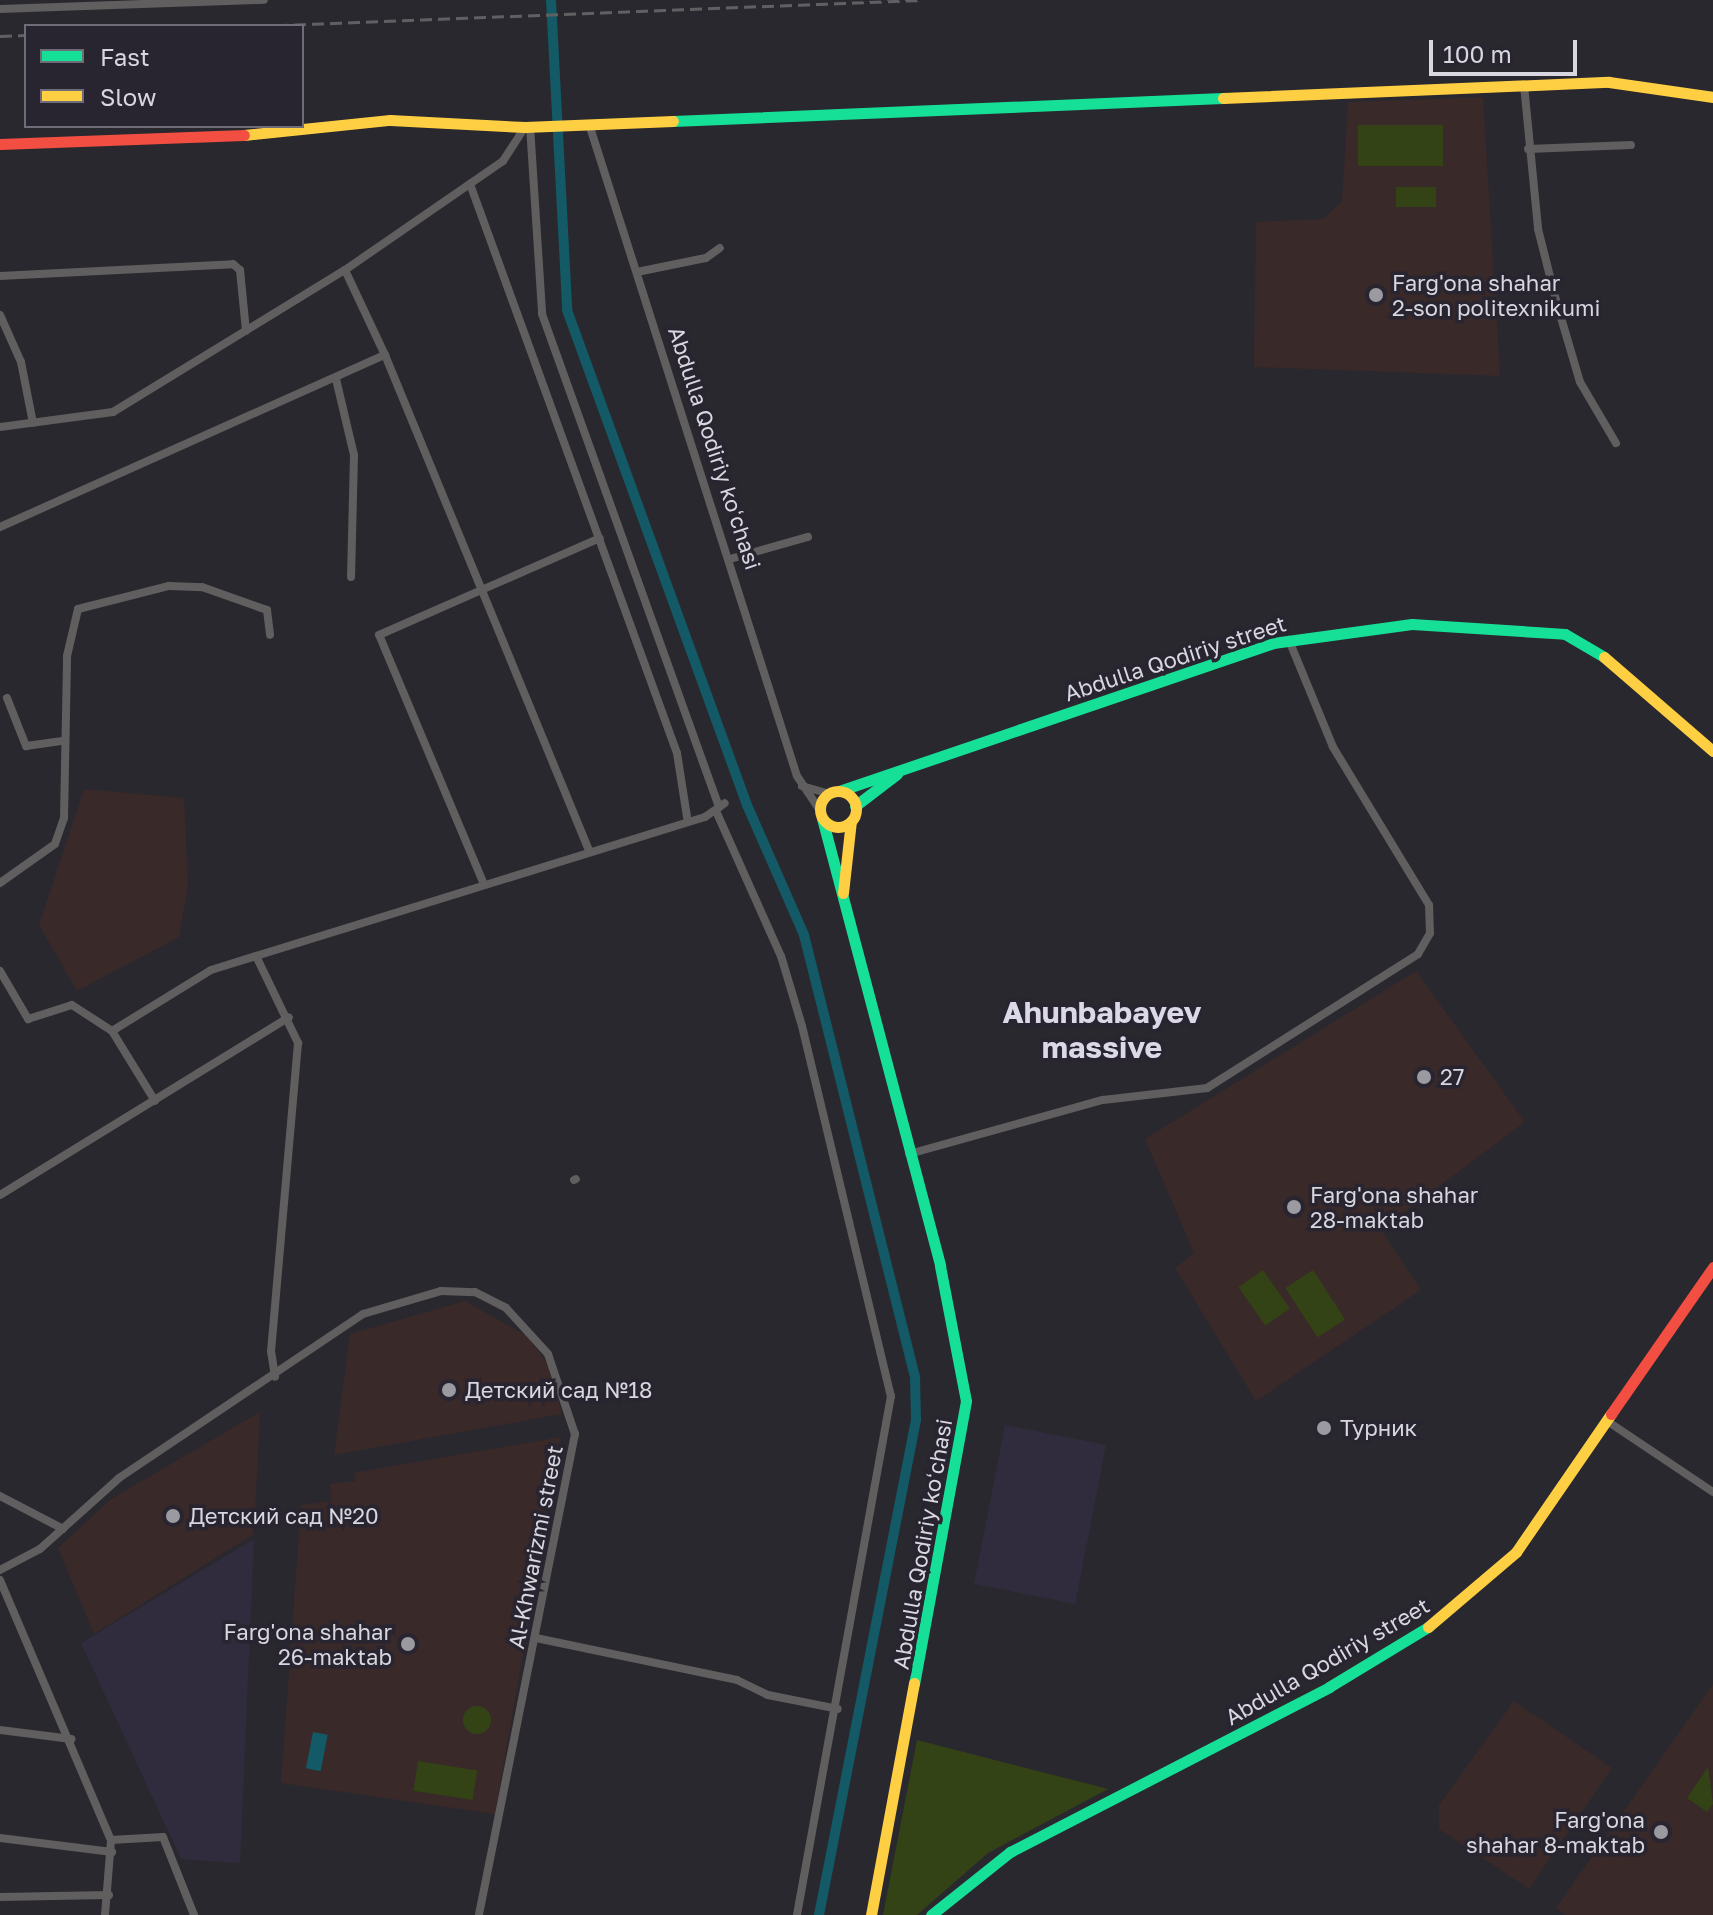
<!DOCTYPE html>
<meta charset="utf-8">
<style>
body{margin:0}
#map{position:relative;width:1713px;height:1915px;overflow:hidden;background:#29282e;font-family:"Golos Text",sans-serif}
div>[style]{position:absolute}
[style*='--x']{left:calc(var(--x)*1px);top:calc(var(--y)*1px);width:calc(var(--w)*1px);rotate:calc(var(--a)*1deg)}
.built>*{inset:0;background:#302c3d;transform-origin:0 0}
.education>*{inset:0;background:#392929}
.green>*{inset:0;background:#334315;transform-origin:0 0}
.round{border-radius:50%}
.water>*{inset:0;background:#135966;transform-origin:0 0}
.canal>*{height:10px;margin:-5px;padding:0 5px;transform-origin:5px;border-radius:5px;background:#135966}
.street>*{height:8px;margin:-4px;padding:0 4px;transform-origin:4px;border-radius:4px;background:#605e5e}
.fast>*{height:11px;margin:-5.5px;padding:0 5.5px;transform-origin:5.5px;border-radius:5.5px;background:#16e098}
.slow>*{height:11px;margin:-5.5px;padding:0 5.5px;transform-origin:5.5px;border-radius:5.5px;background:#ffcf43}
.slow>.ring{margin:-5.5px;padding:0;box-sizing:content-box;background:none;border:11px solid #ffcf43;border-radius:50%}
.jam>*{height:11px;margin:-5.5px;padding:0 5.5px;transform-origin:5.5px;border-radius:5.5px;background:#f24e42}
.rail>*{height:3px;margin-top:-1.5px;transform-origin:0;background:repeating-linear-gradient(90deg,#605f62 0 12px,transparent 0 18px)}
.dots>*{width:22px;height:22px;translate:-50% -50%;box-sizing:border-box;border:4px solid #282531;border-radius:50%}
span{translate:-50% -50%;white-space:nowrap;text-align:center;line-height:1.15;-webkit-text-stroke:7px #282531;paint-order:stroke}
.poi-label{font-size:22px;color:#d8d7df}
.left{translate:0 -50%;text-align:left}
.right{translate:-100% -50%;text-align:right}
.street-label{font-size:22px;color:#d8d7df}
.district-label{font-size:30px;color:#dbd8e8;font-weight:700}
.legend{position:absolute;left:24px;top:24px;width:280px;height:104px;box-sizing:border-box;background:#282531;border:2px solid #6e6c77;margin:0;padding:10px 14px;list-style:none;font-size:24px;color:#d8d7df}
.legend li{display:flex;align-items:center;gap:16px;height:40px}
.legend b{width:40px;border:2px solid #6e6c77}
.scale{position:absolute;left:1429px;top:40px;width:148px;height:36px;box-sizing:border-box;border:4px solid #d8d7df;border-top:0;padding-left:10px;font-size:24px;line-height:28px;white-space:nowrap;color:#d8d7df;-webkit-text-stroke:6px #282531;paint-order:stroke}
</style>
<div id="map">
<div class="built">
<i style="left:1005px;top:1425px;width:103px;height:162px;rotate:11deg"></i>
<i style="clip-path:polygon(254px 1539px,240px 1863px,181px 1859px,81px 1643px)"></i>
</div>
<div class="education">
<i style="clip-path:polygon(1483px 97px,1500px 376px,1254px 367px,1256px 222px,1323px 219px,1342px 201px,1348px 102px)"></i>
<i style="clip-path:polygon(84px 789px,184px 798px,188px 885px,179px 937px,77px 991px,39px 925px)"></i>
<i style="clip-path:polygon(1416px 971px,1525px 1122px,1381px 1230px,1421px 1290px,1256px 1401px,1175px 1268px,1194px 1253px,1145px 1139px)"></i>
<i style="clip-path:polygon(465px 1301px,527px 1336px,549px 1366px,562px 1414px,334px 1455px,350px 1334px)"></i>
<i style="clip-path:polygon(260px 1412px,254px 1534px,94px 1634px,58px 1548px,111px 1499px)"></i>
<i style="clip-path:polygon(561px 1437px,495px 1814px,281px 1783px,301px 1505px,331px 1501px,330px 1484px,356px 1481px,353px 1473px)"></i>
<i style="clip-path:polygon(1713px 1684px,1713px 1915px,1566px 1915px,1556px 1908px)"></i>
<i style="clip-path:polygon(1514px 1701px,1612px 1768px,1529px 1889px,1439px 1829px,1439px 1805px)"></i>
</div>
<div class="green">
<i style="left:1358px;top:125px;width:85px;height:41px"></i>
<i style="left:1436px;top:187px;width:20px;height:40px;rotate:90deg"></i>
<i style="left:1263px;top:1270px;width:47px;height:30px;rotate:55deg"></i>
<i style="left:1313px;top:1270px;width:59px;height:33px;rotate:57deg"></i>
<i class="round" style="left:463px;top:1706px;width:28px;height:28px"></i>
<i style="clip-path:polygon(917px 1740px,1108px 1789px,988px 1853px,917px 1915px,883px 1915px)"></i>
<i style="left:418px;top:1761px;width:60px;height:30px;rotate:9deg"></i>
<i style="clip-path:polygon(1708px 1767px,1713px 1804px,1707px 1812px,1687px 1798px)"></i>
</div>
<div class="water">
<i style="left:313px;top:1732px;width:15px;height:37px;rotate:11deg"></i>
</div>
<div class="canal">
<i style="--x:551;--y:0;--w:310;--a:87"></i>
<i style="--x:567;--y:310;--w:527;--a:70.02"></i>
<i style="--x:747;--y:805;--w:142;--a:66.3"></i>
<i style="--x:804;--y:935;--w:457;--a:75.9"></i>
<i style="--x:915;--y:1378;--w:42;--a:88.6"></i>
<i style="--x:916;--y:1420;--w:504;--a:101.09"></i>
</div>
<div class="street">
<i style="--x:0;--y:9;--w:264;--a:-2"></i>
<i style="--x:1524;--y:85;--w:145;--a:84.4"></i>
<i style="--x:1538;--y:229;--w:77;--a:75.8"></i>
<i style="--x:1557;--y:304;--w:81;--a:73.6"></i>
<i style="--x:1580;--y:382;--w:71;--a:59.5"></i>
<i style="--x:589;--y:124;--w:684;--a:72.31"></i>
<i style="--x:797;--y:776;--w:43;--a:56.3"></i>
<i style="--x:530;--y:126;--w:188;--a:86.3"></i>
<i style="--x:542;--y:314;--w:524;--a:70.25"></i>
<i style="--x:1528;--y:149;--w:103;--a:-2.2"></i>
<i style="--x:470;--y:184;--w:605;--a:70.01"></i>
<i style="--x:677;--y:753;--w:65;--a:81.1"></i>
<i style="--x:637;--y:272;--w:70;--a:-11.5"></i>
<i style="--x:706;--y:258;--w:17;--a:-36"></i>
<i style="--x:0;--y:276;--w:233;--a:-2.9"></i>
<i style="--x:233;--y:264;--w:9;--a:41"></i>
<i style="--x:240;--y:270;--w:61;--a:84.4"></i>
<i style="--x:0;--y:315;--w:51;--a:65.9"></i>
<i style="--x:21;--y:362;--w:62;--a:78.9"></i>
<i style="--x:385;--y:355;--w:533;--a:67.62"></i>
<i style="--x:336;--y:379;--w:78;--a:76.7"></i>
<i style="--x:354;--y:455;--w:122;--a:91.4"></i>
<i style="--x:0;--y:427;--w:114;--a:-7.6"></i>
<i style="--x:113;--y:412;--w:272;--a:-31.5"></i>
<i style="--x:345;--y:270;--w:192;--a:-34.6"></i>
<i style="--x:503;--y:161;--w:40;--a:-57.1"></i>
<i style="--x:0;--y:527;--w:422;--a:-24.1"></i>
<i style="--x:385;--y:355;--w:94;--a:-115.2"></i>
<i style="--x:730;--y:559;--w:81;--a:-15.8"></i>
<i style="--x:7;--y:698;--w:52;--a:68.4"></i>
<i style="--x:26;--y:746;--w:37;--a:-8"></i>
<i style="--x:802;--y:786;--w:29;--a:16"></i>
<i style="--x:716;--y:811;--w:159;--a:65.9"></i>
<i style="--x:781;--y:956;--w:73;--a:73.3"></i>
<i style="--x:802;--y:1026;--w:381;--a:76.5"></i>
<i style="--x:891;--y:1396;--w:527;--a:100.27"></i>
<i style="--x:483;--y:882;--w:268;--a:-112.8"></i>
<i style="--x:379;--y:635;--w:241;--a:-23.7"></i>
<i style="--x:0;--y:883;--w:67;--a:-35.3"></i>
<i style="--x:55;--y:844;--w:28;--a:-71"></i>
<i style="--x:64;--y:818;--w:162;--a:-88.9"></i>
<i style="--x:67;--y:656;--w:48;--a:-76.8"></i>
<i style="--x:78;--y:609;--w:94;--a:-14.2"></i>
<i style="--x:169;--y:586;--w:33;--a:2"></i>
<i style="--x:202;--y:587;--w:69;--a:19.5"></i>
<i style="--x:267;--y:610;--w:25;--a:83"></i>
<i style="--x:256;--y:956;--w:97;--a:64.2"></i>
<i style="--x:298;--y:1043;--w:309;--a:95"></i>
<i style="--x:271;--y:1351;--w:26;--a:81"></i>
<i style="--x:0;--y:971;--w:56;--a:59.7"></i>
<i style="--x:28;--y:1019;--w:46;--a:-17.7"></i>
<i style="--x:72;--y:1005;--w:48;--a:33"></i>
<i style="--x:112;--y:1031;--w:82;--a:58.4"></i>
<i style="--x:112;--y:1031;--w:116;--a:-31.6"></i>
<i style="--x:211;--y:970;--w:517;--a:-17.21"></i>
<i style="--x:705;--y:817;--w:24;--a:-35"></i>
<i style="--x:909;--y:1154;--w:201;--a:-15.6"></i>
<i style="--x:1103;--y:1100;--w:105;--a:-6.6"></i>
<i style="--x:1207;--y:1088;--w:250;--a:-32.4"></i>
<i style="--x:1418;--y:954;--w:24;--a:-60"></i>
<i style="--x:1430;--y:933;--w:28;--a:-92"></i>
<i style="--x:1429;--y:905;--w:185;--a:-121.3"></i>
<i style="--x:1333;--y:747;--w:116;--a:-112.4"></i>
<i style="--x:574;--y:1180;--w:2;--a:-27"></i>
<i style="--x:0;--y:1195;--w:339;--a:-31.6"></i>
<i style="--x:1610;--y:1423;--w:124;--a:33.8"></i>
<i style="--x:0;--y:1496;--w:71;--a:27.6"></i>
<i style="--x:0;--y:1570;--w:45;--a:-27.7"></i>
<i style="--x:40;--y:1549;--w:106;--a:-41.9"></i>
<i style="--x:119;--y:1478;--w:294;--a:-33.9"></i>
<i style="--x:363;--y:1314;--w:81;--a:-16.4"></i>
<i style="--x:441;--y:1291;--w:34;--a:2"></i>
<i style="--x:475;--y:1292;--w:35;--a:27"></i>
<i style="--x:506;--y:1308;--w:62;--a:47.6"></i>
<i style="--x:548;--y:1354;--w:84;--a:71.4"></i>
<i style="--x:575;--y:1434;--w:490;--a:101.3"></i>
<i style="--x:0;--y:1580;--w:283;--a:66.9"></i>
<i style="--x:536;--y:1638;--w:205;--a:11.8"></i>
<i style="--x:737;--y:1680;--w:34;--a:26"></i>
<i style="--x:768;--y:1695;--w:71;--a:11.3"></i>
<i style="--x:0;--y:1730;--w:72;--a:7.2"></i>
<i style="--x:0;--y:1838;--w:113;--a:7.1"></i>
<i style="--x:0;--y:1897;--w:109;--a:-1.1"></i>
<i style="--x:105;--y:1915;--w:75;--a:-85.4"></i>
<i style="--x:111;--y:1840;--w:52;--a:-3.3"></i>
<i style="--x:163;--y:1837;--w:84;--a:68.3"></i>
</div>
<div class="fast">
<i style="--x:673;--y:121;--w:550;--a:-2.39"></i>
<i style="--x:839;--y:791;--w:459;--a:-18.8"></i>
<i style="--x:1273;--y:643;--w:140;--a:-7.8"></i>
<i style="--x:1412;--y:624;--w:153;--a:3.7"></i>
<i style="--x:1565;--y:634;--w:45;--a:30.5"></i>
<i style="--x:855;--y:806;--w:53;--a:-37.3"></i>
<i style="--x:822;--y:818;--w:463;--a:75.2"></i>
<i style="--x:940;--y:1266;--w:137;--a:79.1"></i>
<i style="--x:966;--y:1401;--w:287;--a:100.4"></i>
<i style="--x:931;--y:1915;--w:101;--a:-38.6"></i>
<i style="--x:1010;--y:1852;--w:359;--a:-27.3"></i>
<i style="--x:1329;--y:1687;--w:116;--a:-31.2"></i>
</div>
<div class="slow">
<i style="--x:1223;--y:98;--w:386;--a:-2.4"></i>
<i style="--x:1609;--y:82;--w:105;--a:8.2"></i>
<i style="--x:244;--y:135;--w:147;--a:-5.9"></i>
<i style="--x:390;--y:120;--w:135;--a:3"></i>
<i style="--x:525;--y:127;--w:148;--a:-2.3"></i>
<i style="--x:1604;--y:657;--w:144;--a:40.8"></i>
<i class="ring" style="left:820px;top:791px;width:25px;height:25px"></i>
<i style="--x:843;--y:893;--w:72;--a:-83.7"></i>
<i style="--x:1428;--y:1627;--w:116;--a:-40.4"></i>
<i style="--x:1516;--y:1552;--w:168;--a:-55.5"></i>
<i style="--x:871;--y:1915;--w:236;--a:-79.5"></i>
</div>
<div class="jam">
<i style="--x:0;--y:144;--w:244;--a:-2.1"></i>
<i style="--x:1611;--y:1414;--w:179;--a:-55.2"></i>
</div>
<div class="rail">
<i style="--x:258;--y:26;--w:663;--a:-2.25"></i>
<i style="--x:0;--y:36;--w:26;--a:-2"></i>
</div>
<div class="dots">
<i style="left:1376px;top:295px;background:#9b9aa1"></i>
<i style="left:1424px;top:1077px;background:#9b9aa1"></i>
<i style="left:1294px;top:1207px;background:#9b9aa1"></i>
<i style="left:449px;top:1390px;background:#9b9aa1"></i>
<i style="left:1324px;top:1428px;background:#9b9aa1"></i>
<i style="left:173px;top:1516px;background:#9b9aa1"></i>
<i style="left:408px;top:1644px;background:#9b9aa1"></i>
<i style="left:1661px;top:1832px;background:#9b9aa1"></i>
</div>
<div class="poi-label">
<span class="left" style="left:1392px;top:295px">Farg'ona shahar<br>2-son politexnikumi</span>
<span class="left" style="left:1440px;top:1077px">27</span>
<span class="left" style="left:1310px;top:1207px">Farg'ona shahar<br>28-maktab</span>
<span class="left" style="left:465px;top:1390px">Детский сад №18</span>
<span class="left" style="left:1340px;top:1428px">Турник</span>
<span class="left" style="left:189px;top:1516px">Детский сад №20</span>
<span class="right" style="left:392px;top:1644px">Farg'ona shahar<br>26-maktab</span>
<span class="right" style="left:1645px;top:1832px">Farg'ona<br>shahar 8-maktab</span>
</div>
<div class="street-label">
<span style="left:715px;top:448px;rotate:72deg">Abdulla Qodiriy koʻchasi</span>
<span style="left:1175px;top:658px;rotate:-18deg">Abdulla Qodiriy street</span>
<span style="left:922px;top:1544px;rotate:-80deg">Abdulla Qodiriy koʻchasi</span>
<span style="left:535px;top:1547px;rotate:-79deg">Al-Khwarizmi street</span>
<span style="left:1327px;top:1661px;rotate:-30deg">Abdulla Qodiriy street</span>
</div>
<div class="district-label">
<span style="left:1102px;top:1029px">Ahunbabayev<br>massive</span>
</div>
<ul class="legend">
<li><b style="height:10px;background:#16e098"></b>Fast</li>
<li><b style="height:10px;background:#ffcf43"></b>Slow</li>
</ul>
<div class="scale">100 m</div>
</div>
